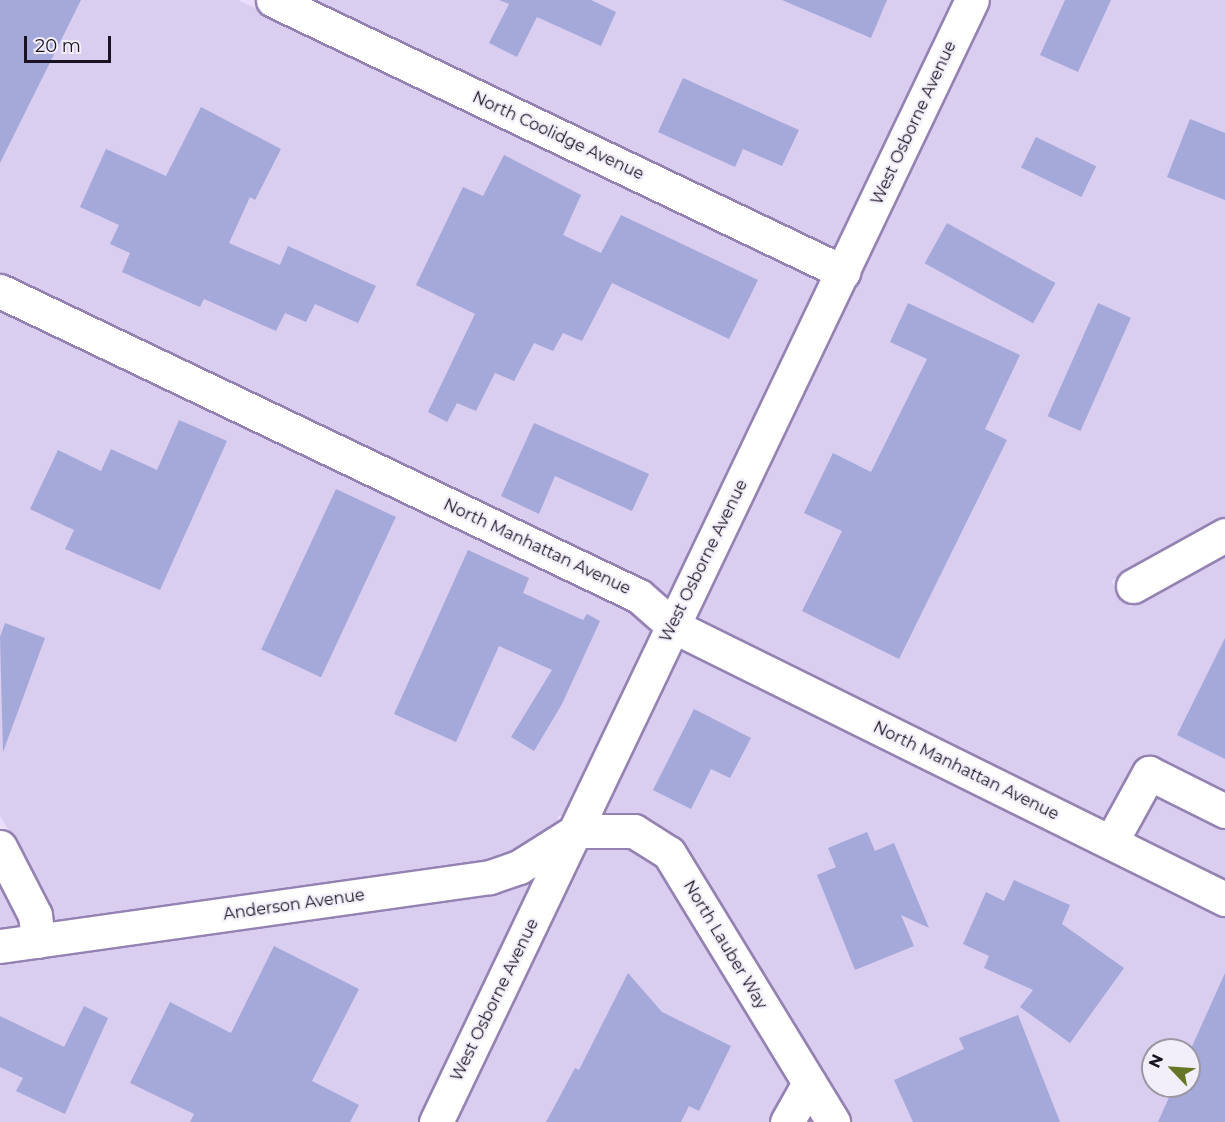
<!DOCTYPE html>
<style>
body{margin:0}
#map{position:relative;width:1225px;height:1122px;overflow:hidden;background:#e9defd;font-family:Montserrat,sans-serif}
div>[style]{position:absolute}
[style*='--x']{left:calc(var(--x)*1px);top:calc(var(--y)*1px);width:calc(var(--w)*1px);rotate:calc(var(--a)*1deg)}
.built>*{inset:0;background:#d9cdf0}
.building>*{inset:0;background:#a5a9da;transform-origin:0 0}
.roads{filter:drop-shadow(2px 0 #9483b2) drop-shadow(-2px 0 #9483b2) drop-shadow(0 2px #9483b2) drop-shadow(0 -2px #9483b2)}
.minor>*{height:33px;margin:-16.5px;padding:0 16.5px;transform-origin:16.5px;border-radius:16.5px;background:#fff}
span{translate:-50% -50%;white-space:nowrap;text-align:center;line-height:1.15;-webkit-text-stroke:4.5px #f3effa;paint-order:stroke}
.street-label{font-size:16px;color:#1a1324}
.north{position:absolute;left:1141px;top:1038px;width:60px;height:60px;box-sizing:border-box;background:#f3effa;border:2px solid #9c97a4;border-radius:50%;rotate:295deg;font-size:16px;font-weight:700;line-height:24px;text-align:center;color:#1a1324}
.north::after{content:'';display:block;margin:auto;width:21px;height:27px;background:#657726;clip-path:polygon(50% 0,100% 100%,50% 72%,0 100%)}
.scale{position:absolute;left:24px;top:36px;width:87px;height:27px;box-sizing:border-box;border:3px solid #1a1324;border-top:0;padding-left:8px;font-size:18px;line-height:21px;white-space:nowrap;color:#1a1324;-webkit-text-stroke:4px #f3effa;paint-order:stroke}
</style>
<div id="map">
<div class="built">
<i style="clip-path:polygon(0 0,238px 0,821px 278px,667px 600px,646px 582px,0 274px)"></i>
<i style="clip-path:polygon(308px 0,953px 0,834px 251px)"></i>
<i style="clip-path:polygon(991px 0,1225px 0,1225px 516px,1111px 581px,1130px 607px,1225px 553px,1225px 882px,695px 620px)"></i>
<i style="clip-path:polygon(0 308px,630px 608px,653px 629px,565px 816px,558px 816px,559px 823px,511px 853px,485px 862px,53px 923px,35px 874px,0 816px)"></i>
<i style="clip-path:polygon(evenodd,682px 648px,1225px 915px,1225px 1122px,851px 1122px,683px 846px,602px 816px,682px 648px,1153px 1050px,1189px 1050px,1189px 1086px,1153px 1086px,1153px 1050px)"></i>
<i style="clip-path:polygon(588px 846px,631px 846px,657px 863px,814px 1122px,455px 1122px)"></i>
<i style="clip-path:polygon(536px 875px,418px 1122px,0 1122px,0 962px,56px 956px)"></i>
<i style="clip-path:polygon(0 878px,19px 917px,20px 928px,0 931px)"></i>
</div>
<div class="building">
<i style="clip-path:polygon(0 0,81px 0,0 163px)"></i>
<i style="clip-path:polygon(499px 0,591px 0,616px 12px,601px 46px,537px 17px,517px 57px,489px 43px,509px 4px)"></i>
<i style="clip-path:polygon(782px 0,887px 0,871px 38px)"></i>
<i style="clip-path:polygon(1065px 0,1111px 0,1078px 72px,1040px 55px)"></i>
<i style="clip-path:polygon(683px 78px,799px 130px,782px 166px,743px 149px,735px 167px,658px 132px)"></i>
<i style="clip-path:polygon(201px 107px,281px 149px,255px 200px,250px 197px,229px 243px,280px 265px,288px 246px,376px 286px,358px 323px,315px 304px,306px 322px,285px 313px,276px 331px,204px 299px,200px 307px,122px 272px,130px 253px,110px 244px,119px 225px,80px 207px,106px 149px,166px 176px)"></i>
<i style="clip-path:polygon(1190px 119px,1225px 133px,1225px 200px,1167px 177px)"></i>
<i style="left:1036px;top:137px;width:67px;height:34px;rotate:26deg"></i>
<i style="clip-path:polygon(504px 155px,581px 195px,563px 235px,601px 253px,621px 215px,758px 280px,729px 339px,612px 283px,582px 341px,563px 333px,553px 351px,534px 343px,514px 381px,495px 373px,476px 411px,457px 403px,447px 422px,428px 412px,475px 314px,416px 285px,463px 187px,483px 196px)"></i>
<i style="left:947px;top:223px;width:124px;height:46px;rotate:29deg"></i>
<i style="clip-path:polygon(908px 303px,1020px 355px,985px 429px,1007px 440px,899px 659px,802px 611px,842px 531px,804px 513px,833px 453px,871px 472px,927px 359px,890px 342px)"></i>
<i style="left:1098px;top:303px;width:36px;height:124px;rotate:24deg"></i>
<i style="clip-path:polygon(179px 420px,227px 441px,160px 590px,65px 549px,74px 530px,30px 509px,58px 450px,101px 471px,111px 449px,157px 470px)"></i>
<i style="clip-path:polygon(534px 423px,649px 474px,632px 511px,555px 476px,539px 514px,501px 496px)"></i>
<i style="left:336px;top:489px;width:66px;height:177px;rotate:25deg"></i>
<i style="clip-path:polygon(468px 550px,529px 578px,523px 593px,583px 620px,587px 614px,600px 621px,562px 704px,534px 751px,511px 737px,552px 670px,499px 646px,456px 742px,394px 714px)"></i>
<i style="clip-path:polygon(5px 623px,45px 638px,3px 752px,0 637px)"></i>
<i style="clip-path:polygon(1225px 638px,1225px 759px,1177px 735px)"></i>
<i style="clip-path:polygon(694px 709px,751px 738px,730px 778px,711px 769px,691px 809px,653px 790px)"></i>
<i style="clip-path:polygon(867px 832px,875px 851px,894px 843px,929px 928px,901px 915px,914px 946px,855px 970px,817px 875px,836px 867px,828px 848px)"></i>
<i style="clip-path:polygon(1014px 880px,1070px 905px,1062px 924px,1124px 968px,1070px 1043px,1020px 1007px,1033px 990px,984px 968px,989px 956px,963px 944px,986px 892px,1004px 901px)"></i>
<i style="clip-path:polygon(274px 946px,359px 989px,312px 1081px,359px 1105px,350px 1122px,190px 1122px,194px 1114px,130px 1083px,170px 1002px,231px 1033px)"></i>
<i style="clip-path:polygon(628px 973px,662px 1012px,731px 1046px,699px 1111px,689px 1106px,681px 1122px,546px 1122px,575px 1068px,579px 1070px)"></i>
<i style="clip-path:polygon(1225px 973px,1225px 1122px,1158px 1122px,1174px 1086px,1189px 1086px,1189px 1053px)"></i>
<i style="clip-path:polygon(84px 1006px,108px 1018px,65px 1114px,16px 1091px,23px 1078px,0 1067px,0 1016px,64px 1047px)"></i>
<i style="clip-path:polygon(1018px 1015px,1060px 1122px,913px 1122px,894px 1080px,964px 1049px,959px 1038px)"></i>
</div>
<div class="roads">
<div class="minor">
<i style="--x:273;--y:0;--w:632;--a:25.51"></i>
<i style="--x:0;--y:291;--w:708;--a:25.52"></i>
<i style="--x:639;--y:596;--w:45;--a:41.4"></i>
<i style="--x:673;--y:626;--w:616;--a:26.32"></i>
<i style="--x:1133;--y:586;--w:105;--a:-29"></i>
<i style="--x:1111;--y:842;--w:79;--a:-61.2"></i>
<i style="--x:1149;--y:773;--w:85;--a:26.6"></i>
<i style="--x:0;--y:847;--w:76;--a:62.8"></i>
<i style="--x:35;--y:915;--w:26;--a:83"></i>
<i style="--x:0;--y:946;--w:495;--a:-8"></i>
<i style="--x:490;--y:877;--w:31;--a:-19"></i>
<i style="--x:519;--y:867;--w:67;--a:-32.3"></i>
<i style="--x:576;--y:831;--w:58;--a:0"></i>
<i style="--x:634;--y:831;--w:41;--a:32.2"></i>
<i style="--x:669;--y:853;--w:315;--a:58.6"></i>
<i style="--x:436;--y:1122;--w:1243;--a:-64.47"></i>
<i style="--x:787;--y:1122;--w:45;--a:-60.6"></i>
</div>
</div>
<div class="street-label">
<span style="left:914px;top:123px;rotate:-65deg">West Osborne Avenue</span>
<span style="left:558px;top:136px;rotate:25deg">North Coolidge Avenue</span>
<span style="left:537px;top:547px;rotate:25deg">North Manhattan Avenue</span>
<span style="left:704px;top:561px;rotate:-64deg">West Osborne Avenue</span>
<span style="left:966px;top:771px;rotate:26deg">North Manhattan Avenue</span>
<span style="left:294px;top:905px;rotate:-8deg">Anderson Avenue</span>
<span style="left:725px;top:945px;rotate:59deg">North Lauber Way</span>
<span style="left:495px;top:1000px;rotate:-64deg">West Osborne Avenue</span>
</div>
<div class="north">N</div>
<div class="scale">20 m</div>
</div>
